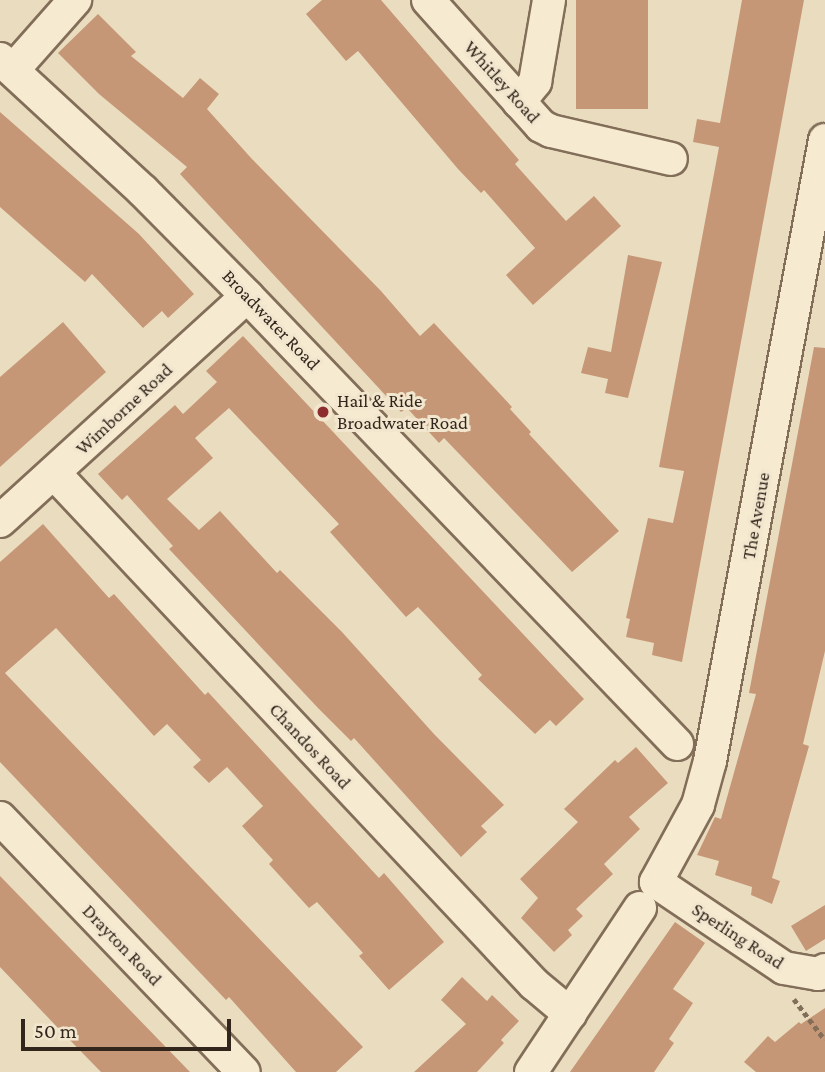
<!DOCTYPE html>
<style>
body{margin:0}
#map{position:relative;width:825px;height:1072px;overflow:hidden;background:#eaddbf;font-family:"Crimson Pro",serif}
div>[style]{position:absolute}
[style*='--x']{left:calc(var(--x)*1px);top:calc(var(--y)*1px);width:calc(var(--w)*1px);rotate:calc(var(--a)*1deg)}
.building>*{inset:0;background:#c69777;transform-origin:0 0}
.path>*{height:4.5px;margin-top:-2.25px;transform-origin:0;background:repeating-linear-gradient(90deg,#826e59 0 5px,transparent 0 8.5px)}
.roads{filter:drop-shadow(2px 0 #826e59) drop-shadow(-2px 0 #826e59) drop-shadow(0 2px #826e59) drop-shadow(0 -2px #826e59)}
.street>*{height:32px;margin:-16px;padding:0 16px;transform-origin:16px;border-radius:16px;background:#f6ead1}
.dots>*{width:19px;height:19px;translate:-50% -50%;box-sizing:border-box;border:4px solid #f2e7ce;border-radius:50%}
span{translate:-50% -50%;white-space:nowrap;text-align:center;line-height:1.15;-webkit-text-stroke:6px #f2e7ce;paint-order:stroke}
.street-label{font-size:19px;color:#32261c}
.poi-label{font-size:19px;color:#32261c}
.left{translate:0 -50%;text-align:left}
.scale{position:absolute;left:21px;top:1019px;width:210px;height:32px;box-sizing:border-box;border:4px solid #32261c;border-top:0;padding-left:9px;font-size:21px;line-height:24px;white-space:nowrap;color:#32261c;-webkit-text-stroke:5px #f2e7ce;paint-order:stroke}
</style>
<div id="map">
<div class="building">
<i style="clip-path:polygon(322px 0,381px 0,519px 160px,515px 164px,566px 221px,594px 196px,621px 226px,533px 305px,506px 275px,535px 248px,484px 190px,481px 193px,458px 169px,358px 51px,346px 61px,306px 14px)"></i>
<i style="left:576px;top:0;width:72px;height:109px"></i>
<i style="clip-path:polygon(742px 0,804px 0,682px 662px,652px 655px,654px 643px,626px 637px,630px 619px,626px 618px,648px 518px,673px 523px,684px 471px,659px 467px,719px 147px,693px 142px,697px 119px,720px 123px)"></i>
<i style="clip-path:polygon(98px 14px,136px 52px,131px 56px,183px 98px,200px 78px,219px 94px,207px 109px,252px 159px,381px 291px,420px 336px,434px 323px,512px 407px,510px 409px,531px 432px,529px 434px,619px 531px,572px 572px,444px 438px,439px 443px,407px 408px,401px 412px,180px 174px,187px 167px,99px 94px,58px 53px)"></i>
<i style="clip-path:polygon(0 112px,139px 234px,194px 294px,168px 318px,162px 311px,143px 328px,92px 274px,85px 282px,0 207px)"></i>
<i style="clip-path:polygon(628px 255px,662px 262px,628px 398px,605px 393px,608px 379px,581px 373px,588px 347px,611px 352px)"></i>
<i style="clip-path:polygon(63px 322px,106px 372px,0 467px,0 377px)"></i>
<i style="clip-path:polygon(243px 336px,584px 699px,556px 726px,550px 720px,535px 734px,478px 679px,482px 675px,418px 607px,406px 617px,330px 532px,339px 524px,229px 408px,195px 438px,213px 458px,167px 499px,199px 530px,220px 511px,277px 573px,280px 570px,342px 632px,434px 734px,504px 805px,481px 826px,487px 832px,461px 857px,354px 738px,351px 741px,318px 708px,169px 549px,173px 546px,127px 495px,122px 500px,98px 474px,175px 405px,183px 414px,217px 382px,206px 371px)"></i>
<i style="clip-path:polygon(814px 347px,825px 348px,825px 651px,803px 744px,809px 746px,772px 878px,780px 881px,772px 904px,751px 895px,752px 887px,715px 875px,719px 861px,697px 855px,715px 817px,721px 819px,756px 694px,749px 693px)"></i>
<i style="clip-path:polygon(43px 524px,109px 598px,114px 594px,205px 695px,208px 692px,379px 878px,384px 873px,444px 942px,389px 990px,359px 956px,363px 953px,317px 902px,309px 908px,269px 864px,273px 860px,242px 826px,263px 806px,227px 767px,209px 783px,193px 767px,201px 760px,167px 724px,154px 736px,56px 628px,5px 673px,363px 1047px,336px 1072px,296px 1072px,229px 997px,226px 1000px,0 762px,0 562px)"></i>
<i style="clip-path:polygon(636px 747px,668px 783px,629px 817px,640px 829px,604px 864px,613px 874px,576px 909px,583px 916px,568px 930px,572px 935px,554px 952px,521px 918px,538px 898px,520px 879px,578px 822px,564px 809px,615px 760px,618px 763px)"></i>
<i style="clip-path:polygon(0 876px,190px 1072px,101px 1072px,58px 1028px,0 967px)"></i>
<i style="clip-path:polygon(825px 905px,825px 939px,806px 951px,791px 926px)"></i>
<i style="clip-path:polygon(675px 922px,705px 943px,673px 989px,693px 1003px,669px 1039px,674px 1043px,654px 1072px,570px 1072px)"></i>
<i style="clip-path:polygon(462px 977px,487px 1001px,492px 995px,519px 1021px,501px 1040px,504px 1043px,477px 1072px,414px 1072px,466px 1024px,441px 1000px)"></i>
<i style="clip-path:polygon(825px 1008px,825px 1072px,756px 1072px,744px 1062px,768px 1036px,775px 1042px,799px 1022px,801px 1024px)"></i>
</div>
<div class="path">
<i style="--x:794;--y:999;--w:51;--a:52.9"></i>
</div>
<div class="roads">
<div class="street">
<i style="--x:428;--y:0;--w:169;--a:48.1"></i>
<i style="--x:541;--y:126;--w:11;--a:27"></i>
<i style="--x:551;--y:131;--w:123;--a:13.1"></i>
<i style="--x:0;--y:59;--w:195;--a:42.7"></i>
<i style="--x:143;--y:191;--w:148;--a:45.3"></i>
<i style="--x:247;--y:296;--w:621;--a:46.17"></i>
<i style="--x:13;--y:70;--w:94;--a:-48.5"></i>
<i style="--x:519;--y:102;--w:26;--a:-51"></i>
<i style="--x:535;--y:82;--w:83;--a:-80.3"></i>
<i style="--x:825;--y:140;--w:632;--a:100.49"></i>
<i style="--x:710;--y:761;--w:46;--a:105.3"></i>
<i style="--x:698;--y:805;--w:88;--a:118.6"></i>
<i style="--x:656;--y:882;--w:154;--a:33.9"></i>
<i style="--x:784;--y:968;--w:35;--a:10"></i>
<i style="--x:818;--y:974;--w:8;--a:-30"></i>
<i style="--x:54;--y:473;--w:701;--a:46.79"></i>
<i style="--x:534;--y:984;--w:47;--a:39.8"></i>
<i style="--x:0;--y:521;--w:334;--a:-42.3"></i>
<i style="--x:0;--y:818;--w:352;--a:46.2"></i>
<i style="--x:531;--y:1072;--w:197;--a:-56.4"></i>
</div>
</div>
<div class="dots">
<i style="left:323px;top:412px;background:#8d2d2f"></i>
</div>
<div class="street-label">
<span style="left:502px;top:82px;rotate:48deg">Whitley Road</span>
<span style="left:271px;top:320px;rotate:46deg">Broadwater Road</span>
<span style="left:124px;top:409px;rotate:-43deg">Wimborne Road</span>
<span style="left:756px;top:516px;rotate:-80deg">The Avenue</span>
<span style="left:310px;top:746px;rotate:47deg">Chandos Road</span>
<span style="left:738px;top:936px;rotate:33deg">Sperling Road</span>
<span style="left:122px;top:945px;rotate:46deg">Drayton Road</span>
</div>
<div class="poi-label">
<span class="left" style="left:337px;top:412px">Hail &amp; Ride<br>Broadwater Road</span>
</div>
<div class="scale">50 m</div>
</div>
